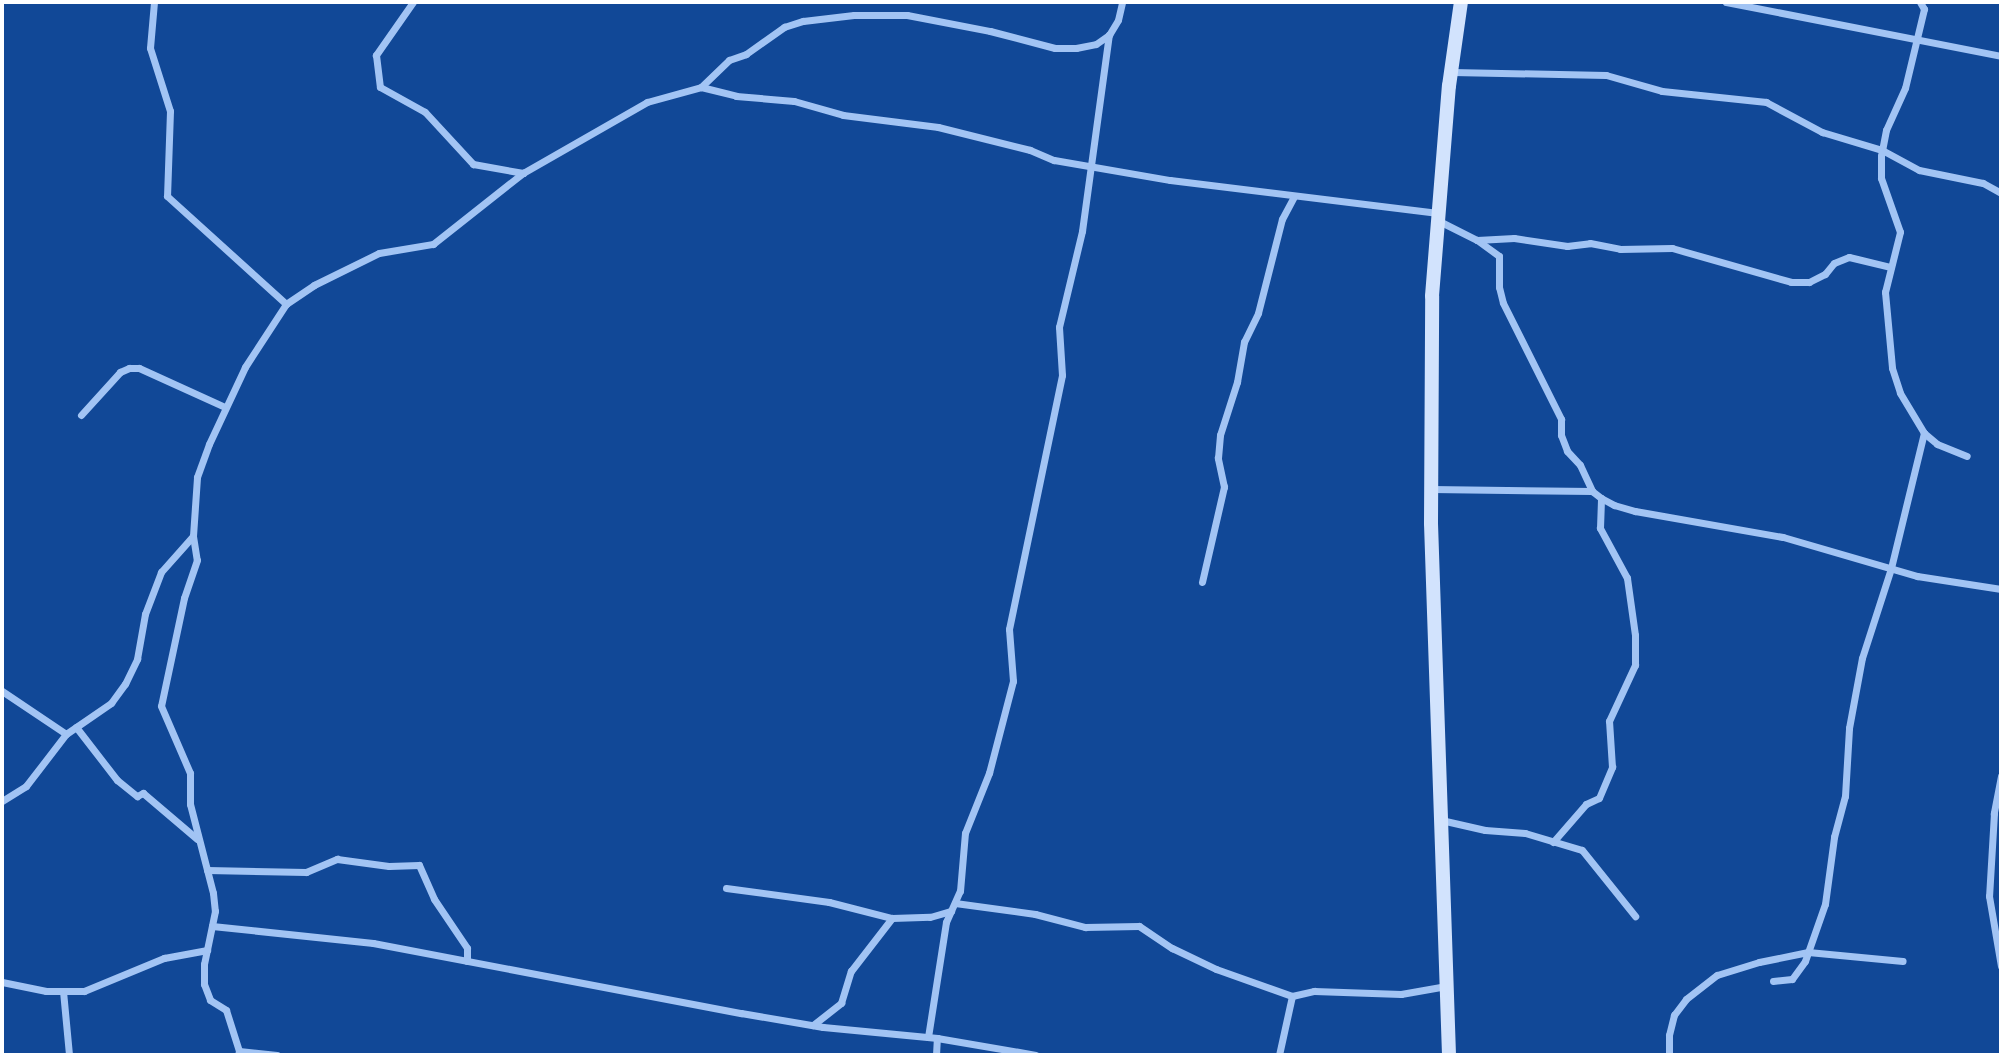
<!DOCTYPE html>
<style>
body{margin:0}
#map{position:relative;width:2003px;height:1057px;overflow:hidden;background:#114897;font-family:Karla,sans-serif}
div>[style]{position:absolute}
[style*='--x']{left:calc(var(--x)*1px);top:calc(var(--y)*1px);width:calc(var(--w)*1px);rotate:calc(var(--a)*1deg)}
.minor>*{height:7px;margin:-3.5px;padding:0 3.5px;transform-origin:3.5px;border-radius:3.5px;background:#a2c4f4}
.secondary>*{height:14px;margin:-7px;padding:0 7px;transform-origin:7px;border-radius:7px;background:#d2e3fd}
span{translate:-50% -50%;white-space:nowrap;text-align:center;line-height:1.15;-webkit-text-stroke:6px #114897;paint-order:stroke}
.frame{position:absolute;inset:0;border:4px solid #fff;pointer-events:none}
</style>
<div id="map">
<div class="minor">
<i style="--x:154;--y:2;--w:46;--a:95"></i>
<i style="--x:150;--y:48;--w:66;--a:72.4"></i>
<i style="--x:170;--y:111;--w:85;--a:92"></i>
<i style="--x:167;--y:196;--w:161;--a:42.2"></i>
<i style="--x:413;--y:2;--w:65;--a:124.9"></i>
<i style="--x:376;--y:55;--w:32;--a:83"></i>
<i style="--x:380;--y:87;--w:51;--a:29.1"></i>
<i style="--x:425;--y:112;--w:71;--a:47.3"></i>
<i style="--x:473;--y:164;--w:51;--a:10.2"></i>
<i style="--x:1726;--y:2;--w:280;--a:11.1"></i>
<i style="--x:1920;--y:2;--w:8;--a:60"></i>
<i style="--x:1924;--y:9;--w:81;--a:103.5"></i>
<i style="--x:1905;--y:88;--w:46;--a:114.3"></i>
<i style="--x:1886;--y:130;--w:26;--a:101"></i>
<i style="--x:1881;--y:156;--w:22;--a:90"></i>
<i style="--x:1881;--y:178;--w:57;--a:70.6"></i>
<i style="--x:1900;--y:232;--w:62;--a:104"></i>
<i style="--x:1885;--y:292;--w:76;--a:84.7"></i>
<i style="--x:1892;--y:368;--w:26;--a:72"></i>
<i style="--x:1900;--y:393;--w:47;--a:59"></i>
<i style="--x:1924;--y:433;--w:17;--a:40"></i>
<i style="--x:1937;--y:444;--w:32;--a:22"></i>
<i style="--x:1452;--y:72;--w:154;--a:1.1"></i>
<i style="--x:1606;--y:75;--w:58;--a:15.9"></i>
<i style="--x:1662;--y:91;--w:105;--a:6"></i>
<i style="--x:1766;--y:102;--w:64;--a:28.2"></i>
<i style="--x:1822;--y:132;--w:63;--a:16.7"></i>
<i style="--x:1882;--y:150;--w:42;--a:28.4"></i>
<i style="--x:1919;--y:170;--w:65;--a:11.5"></i>
<i style="--x:1983;--y:183;--w:21;--a:29"></i>
<i style="--x:701;--y:87;--w:36;--a:14"></i>
<i style="--x:736;--y:96;--w:58;--a:4.9"></i>
<i style="--x:794;--y:101;--w:51;--a:15.9"></i>
<i style="--x:843;--y:115;--w:96;--a:7.2"></i>
<i style="--x:938;--y:127;--w:95;--a:14"></i>
<i style="--x:1030;--y:150;--w:26;--a:23"></i>
<i style="--x:1054;--y:160;--w:118;--a:9.8"></i>
<i style="--x:1170;--y:180;--w:270;--a:7"></i>
<i style="--x:1439;--y:221;--w:42;--a:26.6"></i>
<i style="--x:1477;--y:240;--w:27;--a:36"></i>
<i style="--x:1499;--y:256;--w:31;--a:90"></i>
<i style="--x:1499;--y:287;--w:16;--a:76"></i>
<i style="--x:1503;--y:303;--w:130;--a:63.4"></i>
<i style="--x:1561;--y:419;--w:16;--a:90"></i>
<i style="--x:1561;--y:435;--w:17;--a:69"></i>
<i style="--x:1567;--y:451;--w:19;--a:47"></i>
<i style="--x:1580;--y:465;--w:29;--a:65"></i>
<i style="--x:1592;--y:491;--w:11;--a:38"></i>
<i style="--x:1601;--y:498;--w:15;--a:28"></i>
<i style="--x:1614;--y:505;--w:22;--a:16"></i>
<i style="--x:1635;--y:511;--w:150;--a:10"></i>
<i style="--x:1783;--y:537;--w:140;--a:16.2"></i>
<i style="--x:1917;--y:576;--w:85;--a:8.8"></i>
<i style="--x:1477;--y:240;--w:37;--a:-3"></i>
<i style="--x:1514;--y:238;--w:54;--a:8.6"></i>
<i style="--x:1567;--y:246;--w:23;--a:-7"></i>
<i style="--x:1590;--y:243;--w:31;--a:11"></i>
<i style="--x:1620;--y:249;--w:52;--a:-1.1"></i>
<i style="--x:1672;--y:248;--w:124;--a:15.9"></i>
<i style="--x:1791;--y:282;--w:18;--a:0"></i>
<i style="--x:1809;--y:282;--w:18;--a:-27"></i>
<i style="--x:1825;--y:274;--w:14;--a:-51"></i>
<i style="--x:1834;--y:263;--w:16;--a:-22"></i>
<i style="--x:1849;--y:257;--w:42;--a:13.7"></i>
<i style="--x:81;--y:415;--w:58;--a:-47.8"></i>
<i style="--x:120;--y:372;--w:10;--a:-24"></i>
<i style="--x:129;--y:368;--w:10;--a:0"></i>
<i style="--x:139;--y:368;--w:94;--a:24.4"></i>
<i style="--x:1431;--y:489;--w:161;--a:0.7"></i>
<i style="--x:193;--y:536;--w:24;--a:81"></i>
<i style="--x:197;--y:560;--w:40;--a:108.9"></i>
<i style="--x:184;--y:598;--w:110;--a:102"></i>
<i style="--x:161;--y:706;--w:73;--a:66.6"></i>
<i style="--x:190;--y:773;--w:31;--a:90"></i>
<i style="--x:190;--y:804;--w:92;--a:75.5"></i>
<i style="--x:213;--y:893;--w:18;--a:84"></i>
<i style="--x:215;--y:911;--w:54;--a:101.7"></i>
<i style="--x:204;--y:964;--w:20;--a:90"></i>
<i style="--x:204;--y:984;--w:17;--a:69"></i>
<i style="--x:210;--y:1000;--w:19;--a:32"></i>
<i style="--x:226;--y:1010;--w:43;--a:72.4"></i>
<i style="--x:239;--y:1051;--w:4;--a:104"></i>
<i style="--x:1202;--y:582;--w:98;--a:-77"></i>
<i style="--x:1224;--y:487;--w:30;--a:-102"></i>
<i style="--x:1218;--y:458;--w:23;--a:-85"></i>
<i style="--x:1220;--y:435;--w:56;--a:-72.2"></i>
<i style="--x:1237;--y:382;--w:41;--a:-80.1"></i>
<i style="--x:1244;--y:342;--w:32;--a:-64"></i>
<i style="--x:1258;--y:313;--w:97;--a:-75.7"></i>
<i style="--x:1282;--y:219;--w:26;--a:-62"></i>
<i style="--x:2;--y:691;--w:77;--a:33.9"></i>
<i style="--x:76;--y:727;--w:67;--a:52.3"></i>
<i style="--x:117;--y:780;--w:26;--a:39"></i>
<i style="--x:137;--y:796;--w:7;--a:-27"></i>
<i style="--x:143;--y:793;--w:71;--a:40.4"></i>
<i style="--x:2001;--y:776;--w:38;--a:101"></i>
<i style="--x:1994;--y:813;--w:83;--a:93.4"></i>
<i style="--x:1989;--y:896;--w:71;--a:80.3"></i>
<i style="--x:2;--y:801;--w:28;--a:-32"></i>
<i style="--x:26;--y:786;--w:66;--a:-52.4"></i>
<i style="--x:66;--y:734;--w:55;--a:-34.6"></i>
<i style="--x:111;--y:703;--w:24;--a:-54"></i>
<i style="--x:125;--y:684;--w:28;--a:-64"></i>
<i style="--x:137;--y:659;--w:46;--a:-79.9"></i>
<i style="--x:145;--y:614;--w:45;--a:-69.1"></i>
<i style="--x:161;--y:572;--w:48;--a:-48.4"></i>
<i style="--x:193;--y:536;--w:59;--a:-86.1"></i>
<i style="--x:197;--y:477;--w:35;--a:-70"></i>
<i style="--x:209;--y:444;--w:85;--a:-64.9"></i>
<i style="--x:245;--y:367;--w:75;--a:-56.9"></i>
<i style="--x:286;--y:304;--w:34;--a:-34"></i>
<i style="--x:314;--y:285;--w:72;--a:-26.2"></i>
<i style="--x:379;--y:253;--w:55;--a:-9.5"></i>
<i style="--x:433;--y:244;--w:115;--a:-38.3"></i>
<i style="--x:523;--y:173;--w:143;--a:-29.8"></i>
<i style="--x:647;--y:102;--w:56;--a:-15.5"></i>
<i style="--x:701;--y:87;--w:39;--a:-44"></i>
<i style="--x:729;--y:60;--w:18;--a:-19"></i>
<i style="--x:746;--y:54;--w:47;--a:-35.4"></i>
<i style="--x:784;--y:27;--w:20;--a:-18"></i>
<i style="--x:803;--y:21;--w:51;--a:-6.7"></i>
<i style="--x:854;--y:15;--w:53;--a:0"></i>
<i style="--x:907;--y:15;--w:85;--a:10.9"></i>
<i style="--x:990;--y:31;--w:67;--a:14.7"></i>
<i style="--x:1055;--y:48;--w:21;--a:0"></i>
<i style="--x:1076;--y:48;--w:20;--a:-11"></i>
<i style="--x:1096;--y:44;--w:16;--a:-35"></i>
<i style="--x:1109;--y:35;--w:17;--a:-59"></i>
<i style="--x:1118;--y:20;--w:18;--a:-77"></i>
<i style="--x:1441;--y:820;--w:45;--a:12.8"></i>
<i style="--x:1485;--y:830;--w:40;--a:4.3"></i>
<i style="--x:1525;--y:833;--w:59;--a:16.6"></i>
<i style="--x:1582;--y:850;--w:85;--a:51.2"></i>
<i style="--x:1553;--y:842;--w:50;--a:-49"></i>
<i style="--x:1586;--y:804;--w:14;--a:-25"></i>
<i style="--x:1599;--y:798;--w:34;--a:-67"></i>
<i style="--x:1612;--y:767;--w:46;--a:-93.7"></i>
<i style="--x:1609;--y:721;--w:62;--a:-65.1"></i>
<i style="--x:1635;--y:665;--w:30;--a:-90"></i>
<i style="--x:1635;--y:635;--w:58;--a:-98"></i>
<i style="--x:1627;--y:578;--w:57;--a:-118.4"></i>
<i style="--x:1600;--y:528;--w:30;--a:-88"></i>
<i style="--x:207;--y:870;--w:99;--a:1.2"></i>
<i style="--x:306;--y:872;--w:34;--a:-23"></i>
<i style="--x:337;--y:859;--w:52;--a:7.7"></i>
<i style="--x:389;--y:866;--w:30;--a:-2"></i>
<i style="--x:419;--y:865;--w:37;--a:66"></i>
<i style="--x:434;--y:899;--w:59;--a:56"></i>
<i style="--x:467;--y:948;--w:13;--a:90"></i>
<i style="--x:726;--y:888;--w:104;--a:7.7"></i>
<i style="--x:829;--y:902;--w:65;--a:14.3"></i>
<i style="--x:892;--y:918;--w:38;--a:-2"></i>
<i style="--x:930;--y:917;--w:22;--a:-16"></i>
<i style="--x:955;--y:903;--w:81;--a:7.8"></i>
<i style="--x:1035;--y:914;--w:52;--a:14.6"></i>
<i style="--x:1085;--y:927;--w:54;--a:-1.1"></i>
<i style="--x:1139;--y:926;--w:40;--a:34"></i>
<i style="--x:1172;--y:948;--w:49;--a:25.5"></i>
<i style="--x:1216;--y:969;--w:81;--a:19.6"></i>
<i style="--x:1292;--y:996;--w:23;--a:-13"></i>
<i style="--x:1314;--y:991;--w:87;--a:2"></i>
<i style="--x:1401;--y:994;--w:46;--a:-10.1"></i>
<i style="--x:212;--y:926;--w:162;--a:6"></i>
<i style="--x:373;--y:943;--w:375;--a:10.8"></i>
<i style="--x:741;--y:1013;--w:83;--a:9.7"></i>
<i style="--x:823;--y:1027;--w:115;--a:5.5"></i>
<i style="--x:937;--y:1038;--w:100;--a:9.7"></i>
<i style="--x:1773;--y:981;--w:19;--a:-6"></i>
<i style="--x:1792;--y:979;--w:22;--a:-54"></i>
<i style="--x:1805;--y:961;--w:60;--a:-70.7"></i>
<i style="--x:1825;--y:904;--w:68;--a:-82.3"></i>
<i style="--x:1834;--y:837;--w:42;--a:-75"></i>
<i style="--x:1845;--y:796;--w:68;--a:-86.6"></i>
<i style="--x:1849;--y:728;--w:71;--a:-79.5"></i>
<i style="--x:1862;--y:658;--w:95;--a:-72.1"></i>
<i style="--x:1891;--y:568;--w:139;--a:-76.3"></i>
<i style="--x:2;--y:982;--w:45;--a:11.6"></i>
<i style="--x:46;--y:991;--w:38;--a:0"></i>
<i style="--x:84;--y:991;--w:87;--a:-22.4"></i>
<i style="--x:164;--y:958;--w:44;--a:-10.5"></i>
<i style="--x:63;--y:991;--w:64;--a:84.6"></i>
<i style="--x:813;--y:1025;--w:36;--a:-38"></i>
<i style="--x:841;--y:1003;--w:34;--a:-73"></i>
<i style="--x:851;--y:971;--w:67;--a:-52.3"></i>
<i style="--x:928;--y:1037;--w:116;--a:-81.1"></i>
<i style="--x:946;--y:922;--w:34;--a:-66"></i>
<i style="--x:960;--y:891;--w:58;--a:-85.1"></i>
<i style="--x:965;--y:833;--w:65;--a:-68.2"></i>
<i style="--x:989;--y:773;--w:95;--a:-75.4"></i>
<i style="--x:1013;--y:681;--w:52;--a:-94.4"></i>
<i style="--x:1009;--y:629;--w:259;--a:-78.2"></i>
<i style="--x:1062;--y:375;--w:48;--a:-93.6"></i>
<i style="--x:1059;--y:327;--w:99;--a:-76.5"></i>
<i style="--x:1082;--y:231;--w:198;--a:-82.2"></i>
<i style="--x:239;--y:1051;--w:38;--a:6"></i>
<i style="--x:936;--y:1055;--w:17;--a:-87"></i>
<i style="--x:1279;--y:1055;--w:60;--a:-77.6"></i>
<i style="--x:1669;--y:1055;--w:20;--a:-90"></i>
<i style="--x:1669;--y:1035;--w:21;--a:-76"></i>
<i style="--x:1674;--y:1015;--w:20;--a:-53"></i>
<i style="--x:1686;--y:999;--w:39;--a:-38"></i>
<i style="--x:1717;--y:975;--w:44;--a:-17.2"></i>
<i style="--x:1759;--y:962;--w:50;--a:-11.5"></i>
<i style="--x:1808;--y:952;--w:95;--a:5.4"></i>
</div>
<div class="secondary">
<i style="--x:1449;--y:1055;--w:532;--a:-91.94"></i>
<i style="--x:1431;--y:523;--w:227;--a:-89.7"></i>
<i style="--x:1432;--y:296;--w:211;--a:-85.4"></i>
<i style="--x:1449;--y:86;--w:85;--a:-81.9"></i>
</div>
<div class="frame"></div>
</div>
